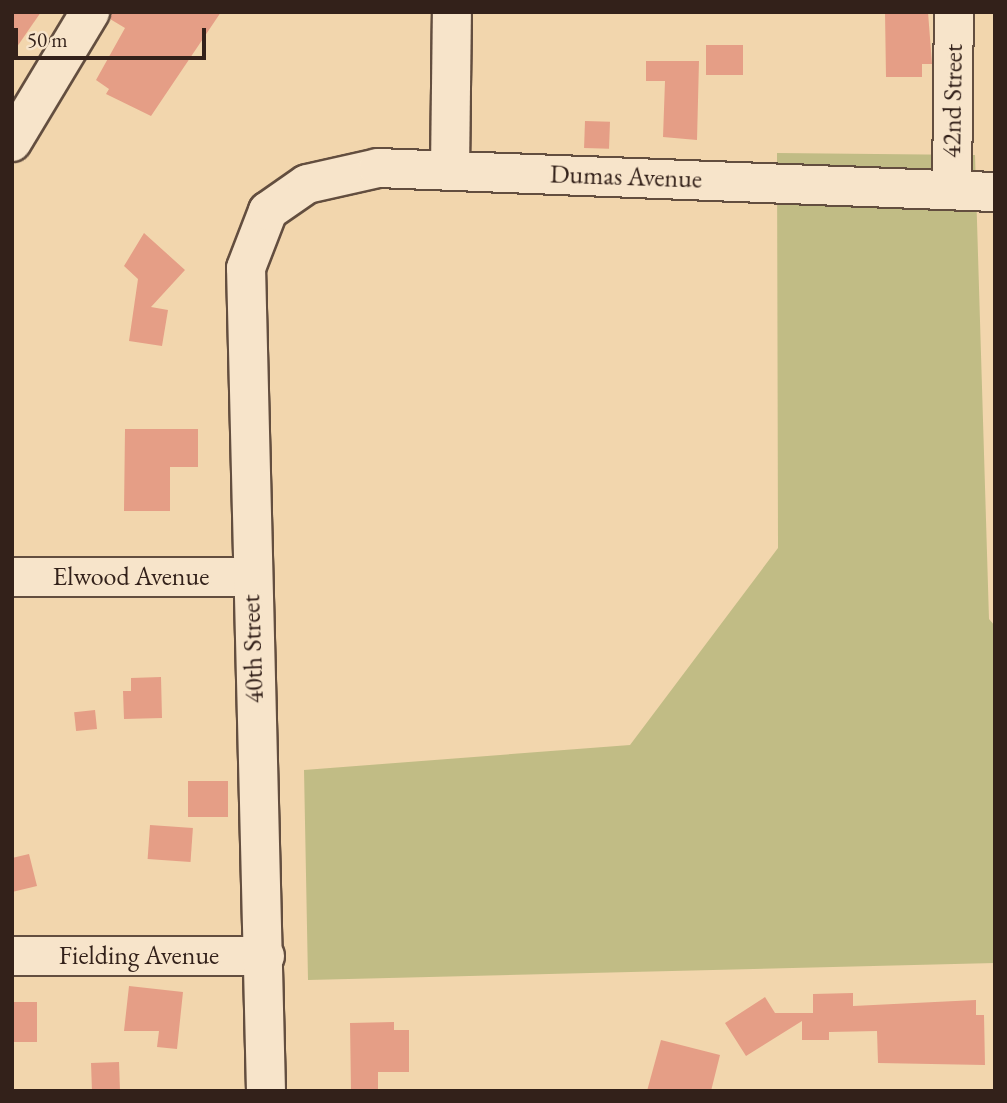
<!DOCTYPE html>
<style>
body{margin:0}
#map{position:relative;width:1007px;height:1103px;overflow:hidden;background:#f2d6ad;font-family:"EB Garamond",serif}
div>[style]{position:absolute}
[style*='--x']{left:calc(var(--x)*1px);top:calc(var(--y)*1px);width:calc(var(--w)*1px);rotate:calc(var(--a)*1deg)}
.green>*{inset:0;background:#c1bc85}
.building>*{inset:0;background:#e59e86;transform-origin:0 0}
.roads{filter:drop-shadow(2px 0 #634e3f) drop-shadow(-2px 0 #634e3f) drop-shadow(0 2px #634e3f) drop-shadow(0 -2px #634e3f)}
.minor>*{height:38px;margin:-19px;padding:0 19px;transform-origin:19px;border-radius:19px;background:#f7e4ca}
span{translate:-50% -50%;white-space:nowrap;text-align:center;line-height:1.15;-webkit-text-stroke:5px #f7e4ca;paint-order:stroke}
.street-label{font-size:26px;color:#33211a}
.frame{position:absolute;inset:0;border:14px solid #33211a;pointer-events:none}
.scale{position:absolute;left:14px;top:28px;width:192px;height:32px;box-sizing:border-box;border:4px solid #33211a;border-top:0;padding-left:9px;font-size:21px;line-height:24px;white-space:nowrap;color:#33211a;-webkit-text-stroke:5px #f7e4ca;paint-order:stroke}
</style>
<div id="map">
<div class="green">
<i style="clip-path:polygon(777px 153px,975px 155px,989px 619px,995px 626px,995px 963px,308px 980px,304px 770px,630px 745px,778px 548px)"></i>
</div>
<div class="building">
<i style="clip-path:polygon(12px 12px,41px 12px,12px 54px)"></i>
<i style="clip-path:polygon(112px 12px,221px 12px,151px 116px,106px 94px,109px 89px,96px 80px,125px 28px,110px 19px)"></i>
<i style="clip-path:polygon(885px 12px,928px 12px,932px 64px,922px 64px,922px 77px,886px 77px)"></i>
<i style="left:706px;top:45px;width:37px;height:30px"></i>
<i style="clip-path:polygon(646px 61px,699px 61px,697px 140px,663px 137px,665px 81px,646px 81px)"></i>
<i style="left:585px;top:121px;width:25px;height:27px;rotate:2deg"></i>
<i style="clip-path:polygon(144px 233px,185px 270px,151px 307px,168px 310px,162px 346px,129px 341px,138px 279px,124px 266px)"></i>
<i style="clip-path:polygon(125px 429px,198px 429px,198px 467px,170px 467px,170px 511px,124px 511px)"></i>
<i style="clip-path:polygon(161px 677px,162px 718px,124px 719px,123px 691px,131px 691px,131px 678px)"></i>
<i style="left:95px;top:710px;width:19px;height:21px;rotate:84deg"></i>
<i style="left:188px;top:781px;width:40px;height:36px"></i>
<i style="left:150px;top:825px;width:43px;height:34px;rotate:4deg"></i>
<i style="clip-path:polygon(29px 854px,37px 886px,12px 892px,12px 858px)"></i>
<i style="clip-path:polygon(129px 986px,183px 992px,177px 1049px,157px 1047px,159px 1031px,124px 1031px)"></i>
<i style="clip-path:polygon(853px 993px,853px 1006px,976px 1000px,976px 1015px,984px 1015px,985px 1065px,878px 1063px,877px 1031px,829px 1032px,829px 1040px,802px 1040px,802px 1021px,746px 1056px,725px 1023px,765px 997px,775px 1013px,813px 1013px,813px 994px)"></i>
<i style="left:12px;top:1002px;width:25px;height:40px"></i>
<i style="clip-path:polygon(394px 1022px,394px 1030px,409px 1030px,409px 1072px,378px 1072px,378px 1091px,351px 1091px,350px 1023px)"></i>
<i style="clip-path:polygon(661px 1040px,720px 1055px,711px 1091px,647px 1091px)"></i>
<i style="left:119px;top:1062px;width:29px;height:28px;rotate:88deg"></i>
</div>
<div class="roads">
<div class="minor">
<i style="--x:12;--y:142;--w:152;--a:-59"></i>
<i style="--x:450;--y:170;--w:158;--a:-89.3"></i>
<i style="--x:952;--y:190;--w:178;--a:-89.4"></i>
<i style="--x:12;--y:577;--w:238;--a:0"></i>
<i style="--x:12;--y:956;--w:253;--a:0"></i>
<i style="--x:266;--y:1091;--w:823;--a:-91.39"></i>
<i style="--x:246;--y:268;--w:61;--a:-68.9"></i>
<i style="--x:268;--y:211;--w:47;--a:-34.7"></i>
<i style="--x:307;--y:184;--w:73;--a:-12.7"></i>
<i style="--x:378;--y:168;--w:617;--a:2.23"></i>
</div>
</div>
<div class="street-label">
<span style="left:953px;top:101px;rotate:-89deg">42nd Street</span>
<span style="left:626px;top:177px;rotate:2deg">Dumas Avenue</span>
<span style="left:131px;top:577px">Elwood Avenue</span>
<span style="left:253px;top:649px;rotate:-92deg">40th Street</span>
<span style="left:139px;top:956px">Fielding Avenue</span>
</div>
<div class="frame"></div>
<div class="scale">50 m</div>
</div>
